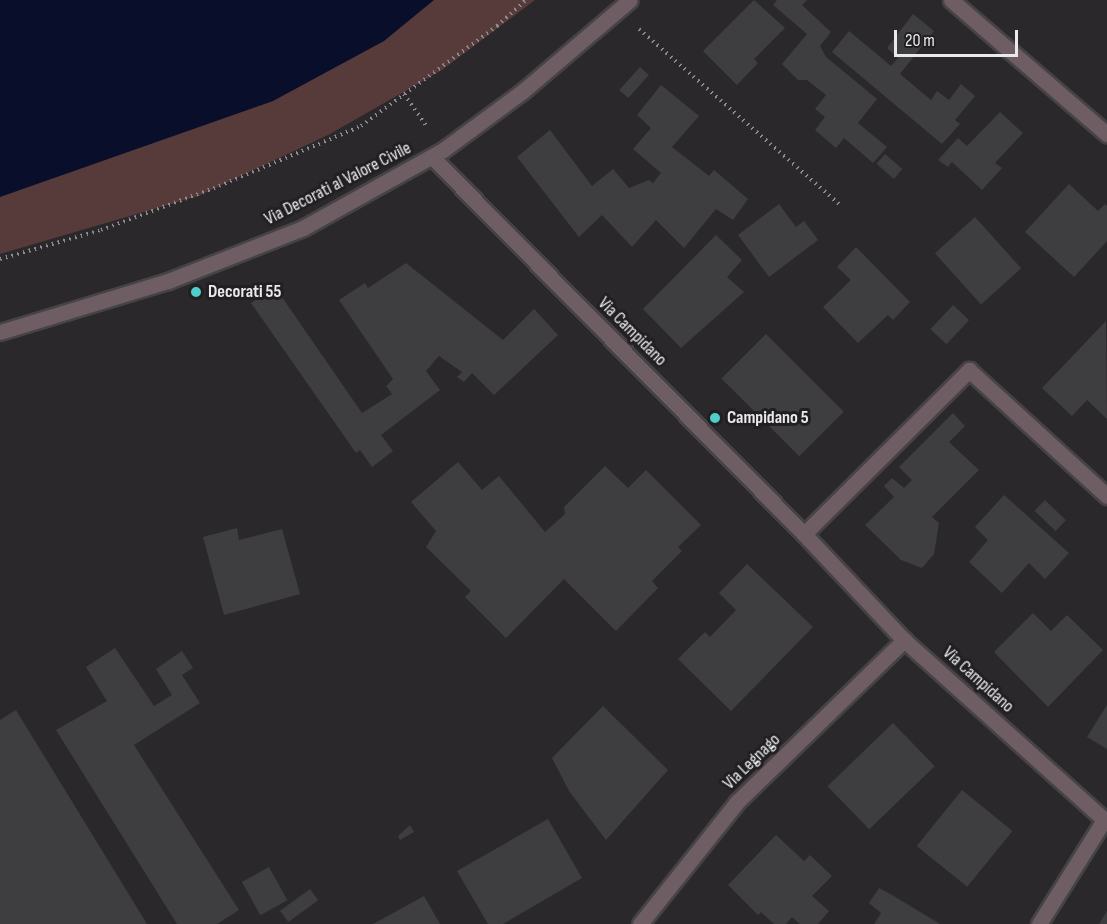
<!DOCTYPE html>
<style>
body{margin:0}
#map{position:relative;width:1107px;height:924px;overflow:hidden;background:#2b282b;font-family:"Sofia Sans Condensed",sans-serif}
div>[style]{position:absolute}
[style*='--x']{left:calc(var(--x)*1px);top:calc(var(--y)*1px);width:calc(var(--w)*1px);rotate:calc(var(--a)*1deg)}
.green>*{inset:0;background:#573b3b}
.water>*{inset:0;background:#090e2a}
.building>*{inset:0;background:#3e3d40;transform-origin:0 0}
.path>*{height:4px;margin-top:-2px;transform-origin:0;background:repeating-linear-gradient(90deg,#8d8b8d 0 1.5px,transparent 0 6px)}
.roads{filter:drop-shadow(2px 0 #464346) drop-shadow(-2px 0 #464346) drop-shadow(0 2px #464346) drop-shadow(0 -2px #464346)}
.minor>*{height:15px;margin:-7.5px;padding:0 7.5px;transform-origin:7.5px;border-radius:7.5px;background:#6f5d64}
.tertiary>*{height:15px;margin:-7.5px;padding:0 7.5px;transform-origin:7.5px;border-radius:7.5px;background:#6f5d64}
.dots>*{width:16px;height:16px;translate:-50% -50%;box-sizing:border-box;border:3px solid #211f21;border-radius:50%}
span{translate:-50% -50%;white-space:nowrap;text-align:center;line-height:1.15;-webkit-text-stroke:6px #211f21;paint-order:stroke}
.street-label{font-size:18px;color:#ebeaeb}
.poi-label{font-size:18px;color:#ebeaeb;font-weight:700}
.left{translate:0 -50%;text-align:left}
.scale{position:absolute;left:894px;top:30px;width:124px;height:27px;box-sizing:border-box;border:3px solid #ebeaeb;border-top:0;padding-left:8px;font-size:18px;line-height:21px;white-space:nowrap;color:#ebeaeb;-webkit-text-stroke:4px #211f21;paint-order:stroke}
</style>
<div id="map">
<div class="green">
<i style="clip-path:polygon(0 0,535px 0,442px 70px,330px 134px,198px 196px,0 254px)"></i>
</div>
<div class="water">
<i style="clip-path:polygon(0 0,434px 0,384px 41px,273px 101px,0 197px)"></i>
</div>
<div class="building">
<i style="clip-path:polygon(754px 0,785px 28px,754px 59px,758px 63px,737px 85px,703px 51px)"></i>
<i style="clip-path:polygon(777px 0,807px 0,802px 5px,831px 32px,820px 46px,826px 57px,877px 99px,858px 123px,887px 147px,873px 163px,844px 138px,836px 148px,815px 130px,825px 117px,815px 109px,826px 95px,807px 80px,798px 80px,782px 64px,807px 34px,773px 5px)"></i>
<i style="clip-path:polygon(913px 14px,934px 31px,900px 74px,931px 100px,937px 91px,949px 100px,961px 84px,975px 96px,955px 120px,960px 124px,942px 144px,832px 52px,849px 31px,891px 66px,898px 58px,887px 48px)"></i>
<i style="left:640px;top:67px;width:12px;height:31px;rotate:42deg"></i>
<i style="clip-path:polygon(661px 85px,699px 116px,672px 147px,709px 176px,714px 170px,748px 199px,733px 220px,716px 209px,684px 248px,656px 220px,632px 247px,602px 215px,579px 237px,517px 157px,550px 130px,592px 186px,613px 169px,629px 188px,649px 180px,653px 183px,661px 173px,633px 149px,651px 128px,637px 115px)"></i>
<i style="clip-path:polygon(1000px 112px,1023px 133px,995px 163px,1002px 168px,982px 190px,952px 162px,948px 167px,938px 160px,958px 138px,967px 146px)"></i>
<i style="left:885px;top:154px;width:23px;height:13px;rotate:41deg"></i>
<i style="clip-path:polygon(1069px 184px,1098px 211px,1105px 204px,1107px 206px,1107px 241px,1074px 277px,1025px 232px)"></i>
<i style="clip-path:polygon(779px 204px,796px 227px,804px 221px,818px 240px,769px 277px,738px 235px)"></i>
<i style="left:975px;top:217px;width:69px;height:54px;rotate:48deg"></i>
<i style="clip-path:polygon(716px 235px,742px 260px,727px 277px,744px 292px,681px 348px,643px 309px)"></i>
<i style="clip-path:polygon(856px 247px,910px 302px,893px 320px,888px 315px,858px 343px,823px 307px,851px 280px,837px 267px)"></i>
<i style="clip-path:polygon(406px 263px,503px 340px,534px 309px,558px 335px,494px 395px,472px 373px,464px 382px,457px 377px,462px 372px,439px 356px,426px 371px,440px 390px,381px 435px,393px 451px,372px 467px,360px 450px,356px 453px,251px 303px,275px 287px,362px 413px,392px 394px,386px 386px,393px 379px,339px 300px,365px 283px,368px 288px)"></i>
<i style="left:953px;top:305px;width:22px;height:33px;rotate:43deg"></i>
<i style="clip-path:polygon(1106px 321px,1107px 419px,1087px 400px,1072px 416px,1042px 388px)"></i>
<i style="left:766px;top:334px;width:110px;height:63px;rotate:45deg"></i>
<i style="clip-path:polygon(953px 413px,965px 426px,949px 442px,979px 470px,932px 517px,939px 523px,934px 554px,922px 568px,901px 560px,865px 525px,894px 497px,884px 486px,892px 478px,904px 488px,912px 480px,899px 467px)"></i>
<i style="clip-path:polygon(458px 462px,482px 490px,499px 476px,545px 532px,565px 514px,564px 507px,605px 466px,628px 488px,646px 470px,701px 525px,678px 547px,682px 551px,652px 581px,658px 588px,616px 631px,564px 579px,506px 638px,465px 597px,471px 591px,426px 547px,436px 531px,411px 502px)"></i>
<i style="clip-path:polygon(1004px 495px,1069px 553px,1045px 579px,1029px 563px,1002px 593px,969px 562px,988px 540px,975px 527px)"></i>
<i style="left:1045px;top:500px;width:29px;height:15px;rotate:44deg"></i>
<i style="clip-path:polygon(237px 528px,239px 540px,282px 529px,300px 594px,224px 615px,203px 537px)"></i>
<i style="clip-path:polygon(747px 564px,813px 627px,731px 711px,678px 659px,705px 632px,710px 637px,736px 610px,719px 593px)"></i>
<i style="clip-path:polygon(1033px 613px,1051px 631px,1067px 615px,1103px 650px,1048px 707px,994px 652px)"></i>
<i style="clip-path:polygon(115px 648px,154px 706px,172px 695px,156px 669px,182px 651px,193px 668px,182px 675px,200px 703px,134px 745px,239px 910px,217px 924px,177px 924px,56px 730px,107px 701px,86px 667px)"></i>
<i style="clip-path:polygon(1107px 705px,1107px 749px,1087px 737px)"></i>
<i style="clip-path:polygon(603px 706px,668px 770px,606px 840px,569px 791px,552px 758px)"></i>
<i style="clip-path:polygon(16px 710px,147px 924px,0 924px,0 720px)"></i>
<i style="left:893px;top:723px;width:60px;height:91px;rotate:46deg"></i>
<i style="left:962px;top:790px;width:65px;height:72px;rotate:39deg"></i>
<i style="clip-path:polygon(548px 819px,582px 878px,503px 924px,488px 924px,457px 871px)"></i>
<i style="clip-path:polygon(410px 825px,414px 832px,400px 840px,398px 836px)"></i>
<i style="clip-path:polygon(776px 835px,804px 861px,810px 855px,832px 876px,812px 896px,829px 911px,818px 924px,800px 924px,792px 917px,786px 924px,774px 924px,761px 912px,758px 915px,728px 885px)"></i>
<i style="left:269px;top:867px;width:38px;height:31px;rotate:61deg"></i>
<i style="clip-path:polygon(879px 888px,892px 895px,940px 924px,874px 924px,881px 913px,869px 903px)"></i>
<i style="left:310px;top:889px;width:14px;height:37px;rotate:54deg"></i>
<i style="clip-path:polygon(424px 896px,440px 924px,373px 924px)"></i>
<i style="clip-path:polygon(1107px 911px,1107px 924px,1099px 924px)"></i>
</div>
<div class="path">
<i style="--x:639;--y:29;--w:267;--a:41.2"></i>
<i style="--x:404;--y:94;--w:39;--a:55"></i>
<i style="--x:0;--y:259;--w:105;--a:-16"></i>
<i style="--x:101;--y:230;--w:126;--a:-20.4"></i>
<i style="--x:219;--y:186;--w:154;--a:-22.9"></i>
<i style="--x:361;--y:126;--w:169;--a:-36.3"></i>
<i style="--x:497;--y:26;--w:39;--a:-42"></i>
</div>
<div class="roads">
<div class="minor">
<i style="--x:951;--y:0;--w:206;--a:40.7"></i>
<i style="--x:432;--y:157;--w:530;--a:45.38"></i>
<i style="--x:804;--y:534;--w:146;--a:46.7"></i>
<i style="--x:904;--y:640;--w:273;--a:41.9"></i>
<i style="--x:804;--y:534;--w:233;--a:-44.8"></i>
<i style="--x:969;--y:370;--w:187;--a:42.4"></i>
<i style="--x:640;--y:924;--w:156;--a:-51.5"></i>
<i style="--x:737;--y:802;--w:233;--a:-44.1"></i>
<i style="--x:1039;--y:924;--w:123;--a:-58"></i>
</div>
<div class="tertiary">
<i style="--x:0;--y:332;--w:176;--a:-16.9"></i>
<i style="--x:168;--y:281;--w:145;--a:-21.4"></i>
<i style="--x:303;--y:228;--w:160;--a:-29.1"></i>
<i style="--x:443;--y:150;--w:99;--a:-36.4"></i>
<i style="--x:523;--y:91;--w:140;--a:-40.4"></i>
</div>
</div>
<div class="dots">
<i style="left:196px;top:292px;background:#53cdcb"></i>
<i style="left:715px;top:418px;background:#53cdcb"></i>
</div>
<div class="street-label">
<span style="left:338px;top:184px;rotate:-27deg">Via Decorati al Valore Civile</span>
<span style="left:632px;top:332px;rotate:45deg">Via Campidano</span>
<span style="left:978px;top:680px;rotate:42deg">Via Campidano</span>
<span style="left:752px;top:762px;rotate:-44deg">Via Legnago</span>
</div>
<div class="poi-label">
<span class="left" style="left:208px;top:292px">Decorati 55</span>
<span class="left" style="left:727px;top:418px">Campidano 5</span>
</div>
<div class="scale">20 m</div>
</div>
